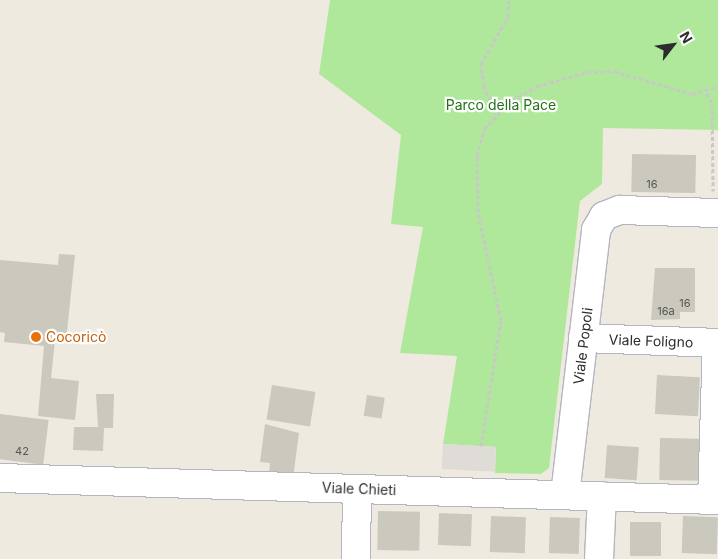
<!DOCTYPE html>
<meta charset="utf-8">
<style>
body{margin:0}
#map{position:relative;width:718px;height:559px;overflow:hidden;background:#efeae0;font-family:Inter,sans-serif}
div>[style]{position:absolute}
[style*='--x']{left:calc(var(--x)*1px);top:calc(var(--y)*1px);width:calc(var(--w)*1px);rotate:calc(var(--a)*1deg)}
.green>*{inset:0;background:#afe89a}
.plaza>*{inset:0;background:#dfdcd7;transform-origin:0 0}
.building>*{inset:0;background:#cbc8be;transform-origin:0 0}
.path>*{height:3px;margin-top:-1.5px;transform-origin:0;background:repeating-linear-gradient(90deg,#c8c8c8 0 4px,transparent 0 6.5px)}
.roads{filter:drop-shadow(1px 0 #b3b5c1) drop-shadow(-1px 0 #b3b5c1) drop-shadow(0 1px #b3b5c1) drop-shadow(0 -1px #b3b5c1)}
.minor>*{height:28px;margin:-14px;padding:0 14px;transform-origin:14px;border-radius:14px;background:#fff}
.dots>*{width:14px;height:14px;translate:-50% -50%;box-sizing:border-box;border:2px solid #fff;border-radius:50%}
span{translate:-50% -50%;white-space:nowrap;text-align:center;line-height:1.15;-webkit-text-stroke:4.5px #fff;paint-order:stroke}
.number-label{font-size:11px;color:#545451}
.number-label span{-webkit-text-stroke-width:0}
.park-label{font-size:14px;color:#247117}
.food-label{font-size:14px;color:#c56008}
.left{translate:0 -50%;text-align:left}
.street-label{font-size:14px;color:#2d2d2d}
.north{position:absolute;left:648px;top:20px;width:50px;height:50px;-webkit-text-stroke:4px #fff;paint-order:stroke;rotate:60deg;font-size:14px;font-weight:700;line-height:20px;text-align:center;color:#2d2d2d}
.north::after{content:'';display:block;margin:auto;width:18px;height:22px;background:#2d2d2d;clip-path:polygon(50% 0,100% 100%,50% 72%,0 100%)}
</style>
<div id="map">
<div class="green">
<i style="clip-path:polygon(330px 0,718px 0,718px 130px,603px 128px,602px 184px,580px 201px,549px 468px,541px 474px,495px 473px,496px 447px,443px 444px,457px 356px,400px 353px,423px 227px,391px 224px,401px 135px,319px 74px)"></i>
</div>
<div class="plaza">
<i style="left:443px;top:444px;width:53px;height:25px;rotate:3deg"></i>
</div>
<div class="building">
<i style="left:632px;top:154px;width:64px;height:38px;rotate:1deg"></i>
<i style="clip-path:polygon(59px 254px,75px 255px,66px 341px,55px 340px,51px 378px,79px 381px,75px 420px,38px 416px,44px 346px,4px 342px,5px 333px,0 332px,0 260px,58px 265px)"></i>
<i style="clip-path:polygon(655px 268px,695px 268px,695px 312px,680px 312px,680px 319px,651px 320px)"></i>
<i style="left:657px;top:375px;width:43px;height:39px;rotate:3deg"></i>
<i style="left:272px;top:385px;width:44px;height:35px;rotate:9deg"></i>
<i style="clip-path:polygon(96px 394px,114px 394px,113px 428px,104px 428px,103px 451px,73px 450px,74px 427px,98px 427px)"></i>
<i style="left:367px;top:395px;width:18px;height:21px;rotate:9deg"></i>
<i style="left:0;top:414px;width:49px;height:45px;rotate:7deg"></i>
<i style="clip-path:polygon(265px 424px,299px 433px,293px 478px,269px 474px,270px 463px,260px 462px)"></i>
<i style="left:660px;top:438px;width:41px;height:42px;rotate:1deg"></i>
<i style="left:607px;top:445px;width:32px;height:33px;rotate:4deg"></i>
<i style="left:378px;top:511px;width:42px;height:39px;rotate:1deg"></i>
<i style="left:439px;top:513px;width:33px;height:32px;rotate:2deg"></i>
<i style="left:491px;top:516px;width:35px;height:36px;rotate:2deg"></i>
<i style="left:683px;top:516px;width:35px;height:37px;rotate:2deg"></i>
<i style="left:550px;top:517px;width:30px;height:36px;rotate:2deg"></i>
<i style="left:630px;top:522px;width:31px;height:34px"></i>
</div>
<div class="path">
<i style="--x:707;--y:93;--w:12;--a:66"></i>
<i style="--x:712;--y:104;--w:87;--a:89.3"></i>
<i style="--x:496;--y:113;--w:30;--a:-114"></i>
<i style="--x:484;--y:86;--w:22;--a:-98"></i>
<i style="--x:481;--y:64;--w:54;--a:-60.1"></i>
<i style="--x:508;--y:17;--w:17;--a:-87"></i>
<i style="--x:481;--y:446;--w:128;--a:-81"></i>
<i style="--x:501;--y:320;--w:110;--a:-102"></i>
<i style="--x:478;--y:212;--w:56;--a:-91"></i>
<i style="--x:477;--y:156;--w:28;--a:-75"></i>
<i style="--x:484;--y:129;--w:40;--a:-46"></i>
<i style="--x:512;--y:100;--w:29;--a:-29"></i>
<i style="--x:537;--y:86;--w:52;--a:-15.6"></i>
<i style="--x:587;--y:72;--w:27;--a:-2"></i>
<i style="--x:614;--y:71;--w:81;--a:16.4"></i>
<i style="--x:692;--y:94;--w:27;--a:-17"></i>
</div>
<div class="roads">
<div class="minor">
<i style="--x:583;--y:338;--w:135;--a:2.1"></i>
<i style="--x:0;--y:478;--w:718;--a:1.76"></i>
<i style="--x:565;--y:495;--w:267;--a:-83.3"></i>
<i style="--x:596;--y:230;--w:16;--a:-60"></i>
<i style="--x:604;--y:216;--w:17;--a:-21"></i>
<i style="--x:620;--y:210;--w:98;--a:1.8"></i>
<i style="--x:712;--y:500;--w:157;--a:-88.2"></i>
<i style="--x:356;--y:559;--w:70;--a:-89.2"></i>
<i style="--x:599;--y:559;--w:63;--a:-87.3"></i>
</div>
</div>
<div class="dots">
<i style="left:36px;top:337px;background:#e8710a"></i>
</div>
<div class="number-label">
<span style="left:652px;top:184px">16</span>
<span style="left:685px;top:303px">16</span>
<span style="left:666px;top:311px">16a</span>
<span style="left:22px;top:451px">42</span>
</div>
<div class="park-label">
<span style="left:501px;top:105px">Parco della Pace</span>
</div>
<div class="food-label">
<span class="left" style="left:46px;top:337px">Cocoricò</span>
</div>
<div class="street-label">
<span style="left:651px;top:341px;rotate:2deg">Viale Foligno</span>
<span style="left:583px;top:346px;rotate:-83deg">Viale Popoli</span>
<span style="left:359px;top:489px;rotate:2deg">Viale Chieti</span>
</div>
<div class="north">N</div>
</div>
